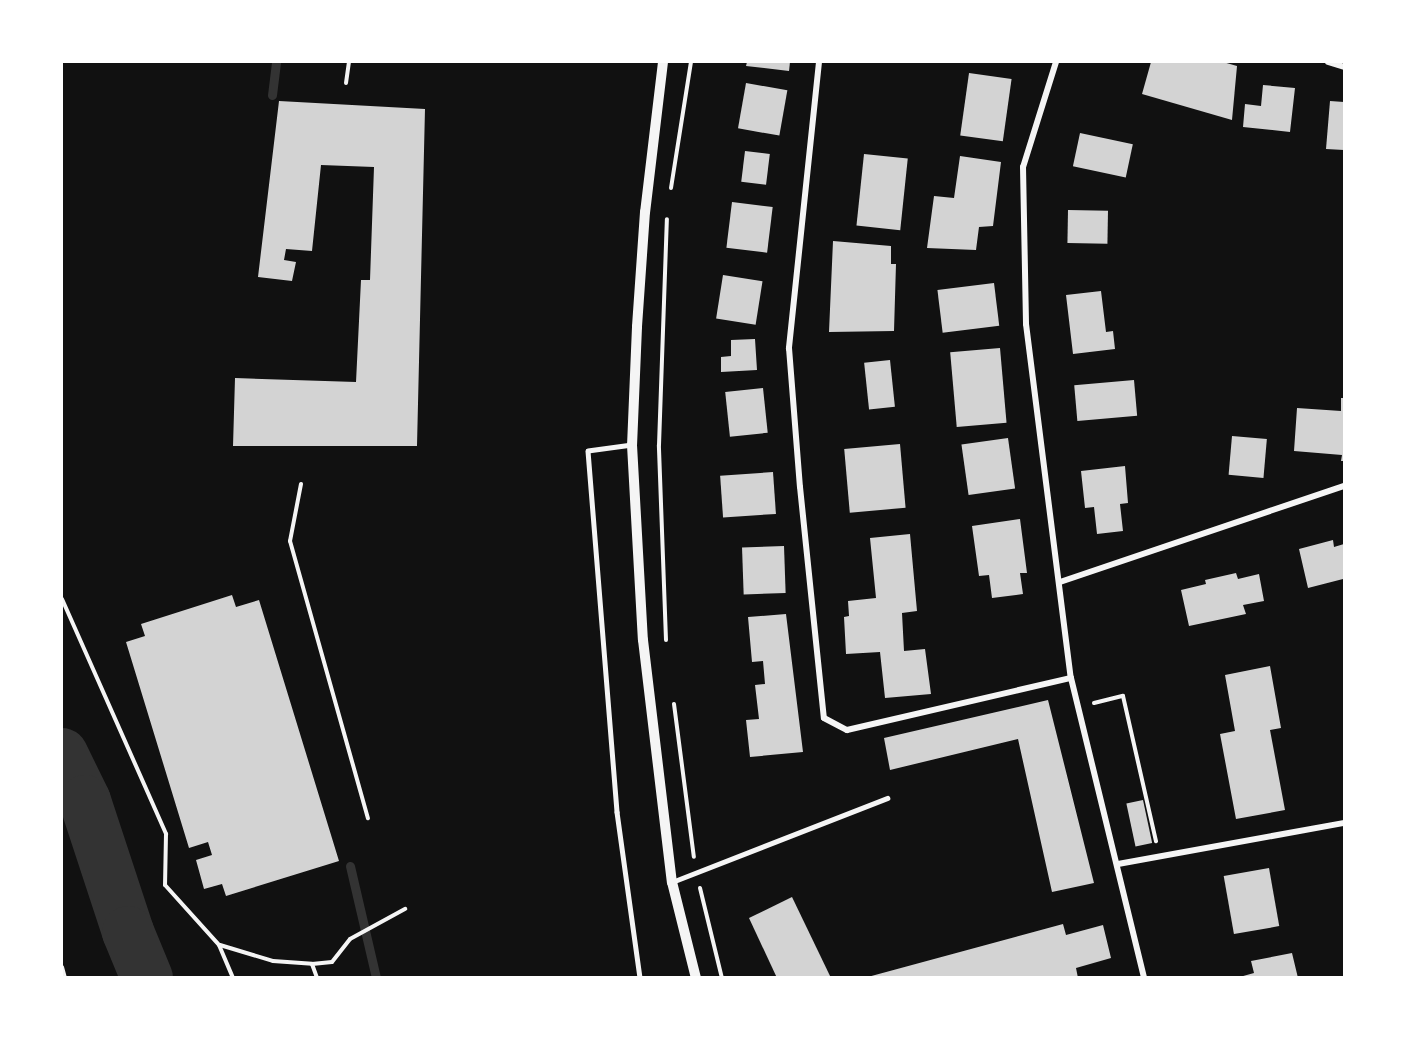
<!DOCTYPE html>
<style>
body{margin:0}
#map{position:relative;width:1406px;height:1039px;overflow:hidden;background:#111;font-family:Signika,sans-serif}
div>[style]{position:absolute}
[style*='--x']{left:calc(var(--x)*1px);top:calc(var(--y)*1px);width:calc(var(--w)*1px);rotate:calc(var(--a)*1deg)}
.stream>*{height:9px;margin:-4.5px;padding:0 4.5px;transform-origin:4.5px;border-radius:4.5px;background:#333}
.river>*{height:52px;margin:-26px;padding:0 26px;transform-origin:26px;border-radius:26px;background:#333}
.building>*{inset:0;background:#d3d3d3;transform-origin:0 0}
.path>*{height:4px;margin:-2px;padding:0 2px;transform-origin:2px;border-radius:2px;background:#f5f5f5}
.service>*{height:4.5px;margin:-2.25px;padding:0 2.25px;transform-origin:2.25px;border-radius:2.25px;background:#f5f5f5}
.minor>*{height:6px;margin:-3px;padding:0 3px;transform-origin:3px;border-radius:3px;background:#f5f5f5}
.tertiary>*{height:10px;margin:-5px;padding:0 5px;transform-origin:5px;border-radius:5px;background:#f5f5f5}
span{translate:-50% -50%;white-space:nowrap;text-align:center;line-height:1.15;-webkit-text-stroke:6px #fff;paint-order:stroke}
.frame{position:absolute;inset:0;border:63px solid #fff;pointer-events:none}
</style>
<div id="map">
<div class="stream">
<i style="--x:272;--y:95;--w:33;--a:-83"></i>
<i style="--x:350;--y:866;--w:115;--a:76.9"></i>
</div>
<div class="river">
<i style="--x:62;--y:754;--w:52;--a:63.9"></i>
<i style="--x:85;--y:801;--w:138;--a:71.8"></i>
<i style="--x:128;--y:932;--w:50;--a:67.6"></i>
</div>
<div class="building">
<i style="clip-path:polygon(747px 62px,790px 62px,789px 71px,746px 66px)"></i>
<i style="clip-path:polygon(1151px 62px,1223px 62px,1237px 66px,1232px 120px,1142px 94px)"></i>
<i style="left:969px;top:73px;width:43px;height:63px;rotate:8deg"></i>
<i style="left:746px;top:83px;width:42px;height:46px;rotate:10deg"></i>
<i style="clip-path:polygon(1263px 85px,1295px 88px,1290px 132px,1243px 127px,1245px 104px,1261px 106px)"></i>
<i style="clip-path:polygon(279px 101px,425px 109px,417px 446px,233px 446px,235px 378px,356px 382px,361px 280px,370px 280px,374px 167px,321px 165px,312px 251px,286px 249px,284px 260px,296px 262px,292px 281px,258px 277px)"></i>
<i style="clip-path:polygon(1330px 101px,1344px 102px,1344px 150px,1326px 149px)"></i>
<i style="left:1080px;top:133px;width:54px;height:34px;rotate:12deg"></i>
<i style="left:745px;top:151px;width:25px;height:31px;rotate:7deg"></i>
<i style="left:864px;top:154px;width:44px;height:72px;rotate:6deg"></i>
<i style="clip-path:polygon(960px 156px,1001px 162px,993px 226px,979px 227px,976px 250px,927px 248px,934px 196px,954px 198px)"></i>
<i style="left:732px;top:202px;width:41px;height:46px;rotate:7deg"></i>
<i style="left:1068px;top:210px;width:40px;height:33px;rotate:1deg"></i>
<i style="clip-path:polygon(833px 241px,891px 246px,891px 264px,896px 264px,894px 331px,829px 332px)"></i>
<i style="left:723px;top:275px;width:40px;height:44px;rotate:9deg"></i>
<i style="left:994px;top:283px;width:43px;height:57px;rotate:83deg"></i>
<i style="clip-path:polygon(1101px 291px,1106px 332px,1113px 331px,1115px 349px,1073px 354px,1066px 295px)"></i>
<i style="clip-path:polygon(755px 339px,757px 370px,721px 372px,721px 357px,731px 356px,731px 340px)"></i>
<i style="left:1000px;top:348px;width:75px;height:50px;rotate:85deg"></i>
<i style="left:890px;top:360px;width:47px;height:26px;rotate:84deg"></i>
<i style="left:1134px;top:380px;width:36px;height:60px;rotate:85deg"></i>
<i style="left:763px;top:388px;width:45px;height:38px;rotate:84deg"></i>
<i style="clip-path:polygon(1341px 398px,1344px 398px,1344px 461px,1341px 461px,1342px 455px,1294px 451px,1297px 408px,1341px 411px)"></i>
<i style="left:1232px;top:436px;width:35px;height:39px;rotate:5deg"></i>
<i style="left:1008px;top:438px;width:51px;height:47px;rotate:82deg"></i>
<i style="left:900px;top:444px;width:64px;height:56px;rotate:85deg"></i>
<i style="clip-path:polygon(1125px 466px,1128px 503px,1120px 504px,1123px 531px,1097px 534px,1094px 507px,1085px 508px,1081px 471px)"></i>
<i style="left:773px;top:472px;width:42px;height:53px;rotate:86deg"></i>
<i style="clip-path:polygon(1020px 519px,1027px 573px,1020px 573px,1023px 594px,992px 598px,989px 575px,979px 576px,972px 526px)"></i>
<i style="clip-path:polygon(910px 534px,917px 611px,902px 613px,904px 651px,925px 649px,931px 694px,885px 698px,880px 652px,846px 654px,844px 617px,849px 616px,848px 601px,876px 598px,870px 538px)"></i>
<i style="clip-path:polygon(1333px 540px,1334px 547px,1344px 544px,1343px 579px,1308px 588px,1299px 549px)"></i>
<i style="left:784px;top:546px;width:47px;height:42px;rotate:88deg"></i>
<i style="clip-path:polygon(1236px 573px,1238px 579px,1259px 574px,1264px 601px,1243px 605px,1246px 614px,1189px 626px,1181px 590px,1206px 584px,1205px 580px)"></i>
<i style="clip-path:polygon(232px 595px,236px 607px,259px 600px,339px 861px,226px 896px,222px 884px,204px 889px,196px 860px,212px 855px,208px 842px,189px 848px,126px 642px,145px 636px,141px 624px)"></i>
<i style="clip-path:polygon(786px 614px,803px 752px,750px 757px,746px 720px,759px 719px,755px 685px,765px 684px,763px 661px,752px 662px,748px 617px)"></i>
<i style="clip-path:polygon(1270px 666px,1281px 728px,1270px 730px,1285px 810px,1236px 819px,1220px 734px,1235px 731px,1225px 675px)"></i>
<i style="clip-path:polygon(1048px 700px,1094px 883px,1052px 892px,1018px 739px,890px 770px,884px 738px)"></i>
<i style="left:1143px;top:800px;width:44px;height:17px;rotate:78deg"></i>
<i style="left:1269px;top:868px;width:59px;height:46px;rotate:80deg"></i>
<i style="clip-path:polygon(792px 897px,831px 978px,777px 978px,749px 918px)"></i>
<i style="clip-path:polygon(1063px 924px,1066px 935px,1103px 925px,1111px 958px,1076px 968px,1078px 978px,864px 978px)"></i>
<i style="clip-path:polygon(1292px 953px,1298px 978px,1236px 978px,1254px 973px,1251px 961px)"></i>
</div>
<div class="path">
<i style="--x:346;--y:83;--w:21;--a:-82"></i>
<i style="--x:671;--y:188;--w:128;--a:-81"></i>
<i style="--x:301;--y:484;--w:58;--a:100.9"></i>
<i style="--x:290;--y:541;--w:288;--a:74.3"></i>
<i style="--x:62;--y:599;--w:257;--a:66.1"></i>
<i style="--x:166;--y:834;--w:51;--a:91.1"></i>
<i style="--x:165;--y:885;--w:81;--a:48"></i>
<i style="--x:219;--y:945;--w:36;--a:67"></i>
<i style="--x:666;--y:640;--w:195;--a:-92.1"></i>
<i style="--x:659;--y:445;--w:226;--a:-88"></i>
<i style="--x:1094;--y:703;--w:30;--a:-14"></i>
<i style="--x:1123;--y:696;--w:149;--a:77.2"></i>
<i style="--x:674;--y:704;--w:154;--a:82.6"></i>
<i style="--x:700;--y:888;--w:93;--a:76.3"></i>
<i style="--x:220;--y:945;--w:55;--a:16.8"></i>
<i style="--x:273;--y:961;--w:39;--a:4"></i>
<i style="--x:312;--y:964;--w:20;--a:-6"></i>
<i style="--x:332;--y:962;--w:29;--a:-52"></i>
<i style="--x:350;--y:939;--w:63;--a:-28.6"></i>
<i style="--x:312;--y:964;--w:15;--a:70"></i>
<i style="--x:62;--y:967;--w:11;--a:75"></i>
</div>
<div class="service">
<i style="--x:632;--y:445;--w:44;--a:172.2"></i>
<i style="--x:588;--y:451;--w:362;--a:85.4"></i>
<i style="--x:617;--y:812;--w:168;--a:82.1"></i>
<i style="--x:672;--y:882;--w:231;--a:-21.3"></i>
</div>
<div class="minor">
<i style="--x:819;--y:62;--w:288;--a:96"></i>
<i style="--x:789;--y:348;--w:139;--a:85.5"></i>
<i style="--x:800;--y:487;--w:232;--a:84.1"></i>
<i style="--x:824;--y:718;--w:26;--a:28"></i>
<i style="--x:847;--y:730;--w:230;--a:-13.1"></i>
<i style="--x:1056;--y:62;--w:110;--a:107.4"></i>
<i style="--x:1023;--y:167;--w:157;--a:88.9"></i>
<i style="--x:1026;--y:324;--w:357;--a:82.8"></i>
<i style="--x:1071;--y:678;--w:309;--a:76.3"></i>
<i style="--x:1328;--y:62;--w:17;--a:17"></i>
<i style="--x:1060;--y:582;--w:300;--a:-18.7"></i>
<i style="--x:1118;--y:864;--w:230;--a:-10.3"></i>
</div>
<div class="tertiary">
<i style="--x:663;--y:62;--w:151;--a:96.8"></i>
<i style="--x:645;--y:212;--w:115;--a:94"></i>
<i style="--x:637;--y:327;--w:118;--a:92.4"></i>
<i style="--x:632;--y:445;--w:195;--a:86.8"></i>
<i style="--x:643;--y:640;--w:244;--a:83.2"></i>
<i style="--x:672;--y:882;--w:99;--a:76"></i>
</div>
<div class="frame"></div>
</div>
